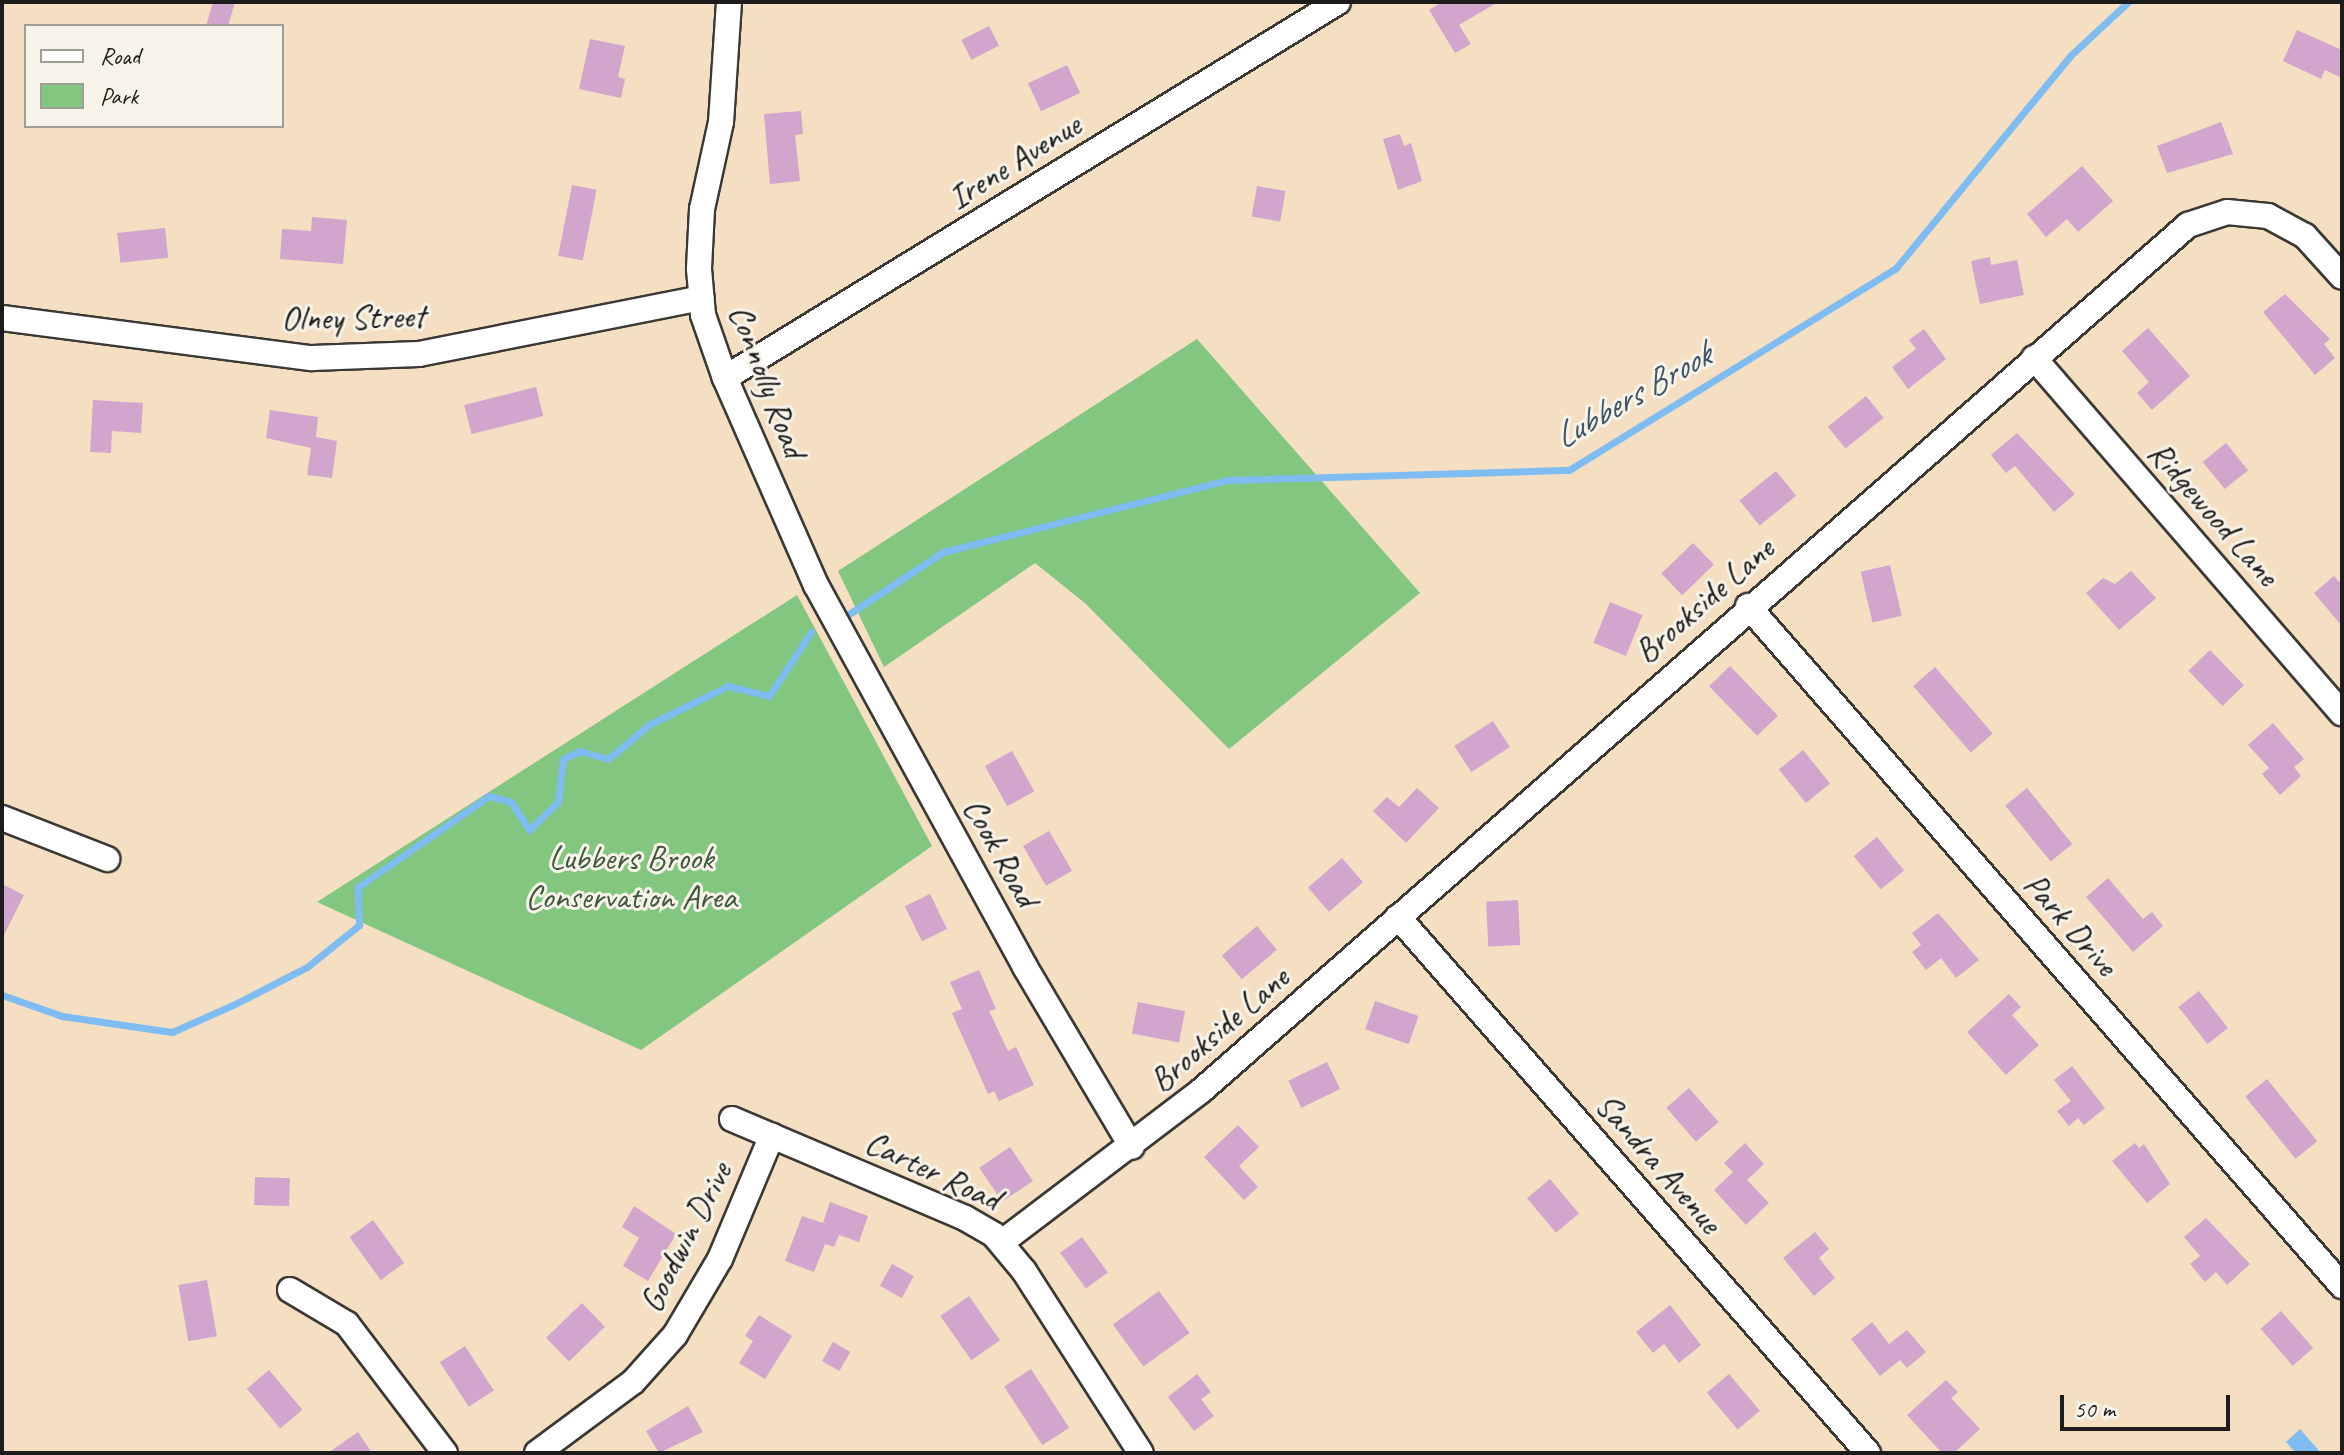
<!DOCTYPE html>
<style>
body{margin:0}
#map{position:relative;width:2344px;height:1455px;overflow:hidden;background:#f4dfc3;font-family:Caveat,sans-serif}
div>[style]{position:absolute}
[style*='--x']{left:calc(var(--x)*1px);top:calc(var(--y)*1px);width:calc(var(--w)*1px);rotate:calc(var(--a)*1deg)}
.green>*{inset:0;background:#83c67f}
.water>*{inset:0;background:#7ebcf2}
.stream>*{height:7px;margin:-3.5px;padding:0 3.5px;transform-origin:3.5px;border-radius:3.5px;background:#7ebcf2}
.building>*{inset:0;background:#d1a5cc;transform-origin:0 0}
.roads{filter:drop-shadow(2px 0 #3c3935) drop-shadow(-2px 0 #3c3935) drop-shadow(0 2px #3c3935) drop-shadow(0 -2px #3c3935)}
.minor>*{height:24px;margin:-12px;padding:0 12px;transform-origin:12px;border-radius:12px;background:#fff}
span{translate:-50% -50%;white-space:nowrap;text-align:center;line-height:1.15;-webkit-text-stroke:6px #f7f3e8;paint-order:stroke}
.street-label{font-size:34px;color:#1c1c1c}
.park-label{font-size:34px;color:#40583f}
.water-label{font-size:36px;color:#3e5467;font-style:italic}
.frame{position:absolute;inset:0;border:4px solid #1c1c1c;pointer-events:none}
.legend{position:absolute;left:24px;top:24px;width:260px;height:104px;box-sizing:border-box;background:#f7f3e8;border:2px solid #9f9d96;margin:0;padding:10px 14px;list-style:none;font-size:24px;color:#1c1c1c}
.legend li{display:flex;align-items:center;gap:16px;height:40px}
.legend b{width:40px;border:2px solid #9f9d96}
.scale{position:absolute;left:2060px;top:1395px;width:170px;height:36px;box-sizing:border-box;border:4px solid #1c1c1c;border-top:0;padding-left:10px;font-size:24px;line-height:28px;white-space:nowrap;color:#1c1c1c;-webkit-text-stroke:6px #f7f3e8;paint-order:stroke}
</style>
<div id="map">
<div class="green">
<i style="clip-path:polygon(1197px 339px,1420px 593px,1229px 749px,1086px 604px,1035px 563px,884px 667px,838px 571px)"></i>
<i style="clip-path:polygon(797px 595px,932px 846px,641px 1050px,317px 902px)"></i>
</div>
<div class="water">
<i style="clip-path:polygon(2300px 1429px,2321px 1453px,2296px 1453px,2286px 1442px)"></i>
</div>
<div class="stream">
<i style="--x:849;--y:614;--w:113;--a:-33.4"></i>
<i style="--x:943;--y:552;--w:293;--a:-14.2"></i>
<i style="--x:1227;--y:480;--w:342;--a:-1.7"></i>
<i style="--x:1569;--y:470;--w:384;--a:-31.7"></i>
<i style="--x:1896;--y:268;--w:276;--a:-50.6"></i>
<i style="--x:2071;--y:55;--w:78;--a:-42.9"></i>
<i style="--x:2;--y:995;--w:64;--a:19.3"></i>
<i style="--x:62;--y:1016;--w:111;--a:8.3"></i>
<i style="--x:172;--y:1032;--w:69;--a:-24"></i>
<i style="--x:235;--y:1004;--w:81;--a:-27.2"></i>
<i style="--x:307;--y:967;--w:67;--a:-38.9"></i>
<i style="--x:359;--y:925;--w:38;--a:-92"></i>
<i style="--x:358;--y:887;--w:160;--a:-34.8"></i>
<i style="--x:489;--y:796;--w:23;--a:15"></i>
<i style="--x:511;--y:802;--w:33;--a:57"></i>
<i style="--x:529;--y:830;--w:40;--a:-44"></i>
<i style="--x:558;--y:802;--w:43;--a:-83.4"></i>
<i style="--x:563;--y:759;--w:19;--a:-25"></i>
<i style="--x:580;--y:751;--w:29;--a:16"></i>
<i style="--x:608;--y:759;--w:55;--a:-39.8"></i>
<i style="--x:650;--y:724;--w:87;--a:-26"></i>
<i style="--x:728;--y:686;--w:42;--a:13.7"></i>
<i style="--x:769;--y:696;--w:77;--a:-56.7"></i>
</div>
<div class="building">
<i style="clip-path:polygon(213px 2px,235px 2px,228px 26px,206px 26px)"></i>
<i style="clip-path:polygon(1442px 2px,1498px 2px,1459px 25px,1471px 44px,1455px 53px,1429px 10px)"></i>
<i style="left:989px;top:26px;width:22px;height:31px;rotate:63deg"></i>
<i style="clip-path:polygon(2297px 30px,2342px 50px,2342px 78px,2325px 70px,2321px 79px,2283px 61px)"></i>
<i style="clip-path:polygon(590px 39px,625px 46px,618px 77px,625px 79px,621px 98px,579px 89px)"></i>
<i style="left:1067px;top:65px;width:31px;height:43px;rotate:65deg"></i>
<i style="clip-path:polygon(801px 111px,803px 134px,795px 135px,800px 181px,770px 184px,764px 114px)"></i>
<i style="clip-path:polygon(2221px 122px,2233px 154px,2167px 173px,2157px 146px)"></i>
<i style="clip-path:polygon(1400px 134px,1404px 146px,1411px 143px,1422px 181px,1398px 190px,1383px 139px)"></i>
<i style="clip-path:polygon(2082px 166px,2113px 201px,2078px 232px,2067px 219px,2046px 237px,2027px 214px)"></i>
<i style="left:572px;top:185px;width:25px;height:72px;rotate:11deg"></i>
<i style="left:1257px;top:186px;width:29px;height:31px;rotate:10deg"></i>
<i style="clip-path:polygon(312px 217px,347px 220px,343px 264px,280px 259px,282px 229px,311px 231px)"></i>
<i style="left:165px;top:228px;width:30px;height:48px;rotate:84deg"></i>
<i style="clip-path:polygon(1990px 257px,1991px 265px,2017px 260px,2024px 295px,1980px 304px,1971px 261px)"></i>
<i style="clip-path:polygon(2285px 294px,2330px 339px,2324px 344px,2335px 358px,2315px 375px,2263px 312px)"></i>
<i style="clip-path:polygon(2148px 328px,2190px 376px,2152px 410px,2137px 393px,2149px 382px,2122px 351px)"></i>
<i style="clip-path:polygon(1924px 329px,1946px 359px,1908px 389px,1892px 367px,1916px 349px,1909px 340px)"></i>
<i style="left:536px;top:387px;width:30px;height:74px;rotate:76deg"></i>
<i style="left:1866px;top:396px;width:28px;height:49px;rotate:51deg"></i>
<i style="clip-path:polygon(93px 400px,143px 403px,141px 433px,112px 431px,111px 453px,90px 452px)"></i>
<i style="clip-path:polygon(270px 410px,318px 417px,316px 437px,337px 441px,332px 478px,307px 475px,311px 448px,266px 438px)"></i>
<i style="clip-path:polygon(2017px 433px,2075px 494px,2054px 512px,2015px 466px,2006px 473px,1991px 455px)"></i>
<i style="left:2226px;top:443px;width:35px;height:30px;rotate:51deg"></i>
<i style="left:1776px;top:471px;width:32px;height:47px;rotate:51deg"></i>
<i style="left:1693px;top:543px;width:30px;height:44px;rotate:46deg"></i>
<i style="left:1890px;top:565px;width:52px;height:30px;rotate:77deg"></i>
<i style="clip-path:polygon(2131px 571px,2156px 598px,2119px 630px,2086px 593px,2103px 578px,2115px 584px)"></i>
<i style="clip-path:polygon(2334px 576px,2342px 585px,2342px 626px,2314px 593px)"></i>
<i style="left:1610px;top:602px;width:35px;height:44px;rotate:22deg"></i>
<i style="left:2210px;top:650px;width:49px;height:30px;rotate:46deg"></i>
<i style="left:1730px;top:666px;width:69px;height:29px;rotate:46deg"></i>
<i style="left:1935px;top:667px;width:88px;height:29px;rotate:49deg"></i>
<i style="left:1493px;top:721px;width:31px;height:46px;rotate:57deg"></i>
<i style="clip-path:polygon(2273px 723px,2304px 759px,2294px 767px,2301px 776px,2280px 795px,2262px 774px,2269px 768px,2248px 745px)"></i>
<i style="left:1803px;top:750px;width:43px;height:31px;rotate:51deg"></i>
<i style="left:1012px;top:751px;width:46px;height:31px;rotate:61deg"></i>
<i style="clip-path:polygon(1417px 788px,1439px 808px,1406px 843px,1373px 811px,1387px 797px,1399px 807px)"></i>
<i style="left:2027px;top:788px;width:72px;height:28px;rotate:51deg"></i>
<i style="left:1049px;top:831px;width:46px;height:30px;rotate:60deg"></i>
<i style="left:1877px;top:837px;width:43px;height:30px;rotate:51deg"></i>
<i style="left:1342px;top:858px;width:32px;height:45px;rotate:49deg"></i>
<i style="clip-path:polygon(2108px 878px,2143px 919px,2152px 912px,2163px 926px,2133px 952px,2086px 897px)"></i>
<i style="clip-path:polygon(2px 884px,24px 895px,2px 939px)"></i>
<i style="left:930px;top:894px;width:39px;height:28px;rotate:64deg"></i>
<i style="left:1518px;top:900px;width:45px;height:32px;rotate:87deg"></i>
<i style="clip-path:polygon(1938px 913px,1979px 960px,1956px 978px,1941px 958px,1926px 970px,1912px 952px,1921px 945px,1912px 933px)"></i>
<i style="left:1257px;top:926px;width:31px;height:46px;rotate:50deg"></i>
<i style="clip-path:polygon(979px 970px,996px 1009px,989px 1011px,1008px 1051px,1016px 1047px,1034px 1085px,999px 1101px,994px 1091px,988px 1094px,952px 1013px,962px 1009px,950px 982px)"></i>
<i style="left:2199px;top:991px;width:47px;height:26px;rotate:52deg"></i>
<i style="clip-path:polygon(2009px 994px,2021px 1007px,2012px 1015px,2039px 1045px,2006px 1075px,1967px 1032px)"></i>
<i style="left:1375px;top:1001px;width:46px;height:30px;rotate:19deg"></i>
<i style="left:1138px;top:1002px;width:48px;height:32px;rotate:11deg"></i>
<i style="left:1327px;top:1062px;width:30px;height:43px;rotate:64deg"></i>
<i style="clip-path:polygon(2072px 1066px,2105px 1108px,2084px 1125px,2078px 1118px,2069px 1126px,2057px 1111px,2071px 1101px,2054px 1080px)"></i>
<i style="left:2267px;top:1079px;width:80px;height:28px;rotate:51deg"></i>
<i style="left:1689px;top:1088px;width:45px;height:30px;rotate:49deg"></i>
<i style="clip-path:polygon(1238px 1125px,1259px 1147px,1239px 1166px,1258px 1187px,1244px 1200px,1204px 1157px)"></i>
<i style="clip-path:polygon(1745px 1143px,1764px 1164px,1747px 1180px,1769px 1203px,1746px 1225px,1714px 1190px,1733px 1172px,1724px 1163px)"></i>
<i style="clip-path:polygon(2135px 1143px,2139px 1148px,2144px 1144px,2170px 1184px,2147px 1203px,2112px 1161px)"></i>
<i style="left:1010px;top:1147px;width:41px;height:37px;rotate:56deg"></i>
<i style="left:255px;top:1177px;width:35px;height:28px;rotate:2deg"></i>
<i style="left:1550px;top:1179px;width:45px;height:30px;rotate:50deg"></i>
<i style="clip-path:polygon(830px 1202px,868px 1216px,859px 1242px,839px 1235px,834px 1247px,825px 1244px,814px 1272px,785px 1261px,802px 1216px,823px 1223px)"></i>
<i style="clip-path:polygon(634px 1206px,676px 1234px,648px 1281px,623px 1266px,639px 1238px,622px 1227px)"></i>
<i style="clip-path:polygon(2206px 1218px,2250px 1264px,2227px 1285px,2216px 1272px,2205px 1282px,2190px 1264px,2200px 1256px,2184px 1237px)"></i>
<i style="left:373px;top:1220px;width:53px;height:29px;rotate:54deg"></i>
<i style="clip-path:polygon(1815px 1232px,1829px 1249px,1819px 1258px,1835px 1278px,1814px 1296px,1783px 1258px)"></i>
<i style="left:1082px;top:1237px;width:44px;height:27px;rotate:54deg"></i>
<i style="left:892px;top:1264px;width:25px;height:25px;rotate:29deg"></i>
<i style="left:207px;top:1280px;width:57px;height:29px;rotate:80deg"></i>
<i style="left:1159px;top:1291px;width:52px;height:57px;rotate:54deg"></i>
<i style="left:969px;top:1296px;width:54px;height:35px;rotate:55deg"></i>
<i style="left:582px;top:1303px;width:33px;height:50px;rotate:46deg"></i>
<i style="clip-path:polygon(1670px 1305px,1701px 1345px,1679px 1363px,1664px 1344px,1653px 1353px,1636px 1332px)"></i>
<i style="left:2281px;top:1311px;width:49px;height:27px;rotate:49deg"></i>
<i style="clip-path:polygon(759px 1315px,792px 1336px,765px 1379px,739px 1363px,753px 1341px,745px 1336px)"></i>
<i style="clip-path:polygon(1872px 1322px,1889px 1344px,1907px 1330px,1926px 1352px,1907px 1368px,1900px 1360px,1880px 1376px,1851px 1339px)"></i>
<i style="left:833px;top:1342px;width:20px;height:22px;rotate:30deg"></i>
<i style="left:465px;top:1346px;width:53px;height:30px;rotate:57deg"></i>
<i style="left:1031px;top:1369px;width:70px;height:32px;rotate:57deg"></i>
<i style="left:269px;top:1370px;width:52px;height:29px;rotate:50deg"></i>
<i style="clip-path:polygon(1197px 1374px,1211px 1392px,1201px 1399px,1214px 1416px,1194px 1431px,1168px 1397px)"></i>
<i style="left:1729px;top:1374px;width:48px;height:29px;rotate:50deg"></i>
<i style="clip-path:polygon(1946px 1380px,1958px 1392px,1951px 1398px,1980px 1429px,1954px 1453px,1942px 1453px,1907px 1415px)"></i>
<i style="clip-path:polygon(688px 1406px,703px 1432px,659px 1453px,646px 1431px)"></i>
<i style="clip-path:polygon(358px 1432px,372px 1453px,328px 1453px)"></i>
</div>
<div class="roads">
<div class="minor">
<i style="--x:729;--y:2;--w:120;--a:93.8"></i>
<i style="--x:721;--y:122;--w:89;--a:102.3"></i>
<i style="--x:702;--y:209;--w:60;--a:92.9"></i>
<i style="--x:699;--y:269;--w:46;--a:85"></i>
<i style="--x:703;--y:315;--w:67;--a:70.8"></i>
<i style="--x:725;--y:378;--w:226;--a:66.3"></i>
<i style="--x:816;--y:585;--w:435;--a:61.3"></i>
<i style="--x:1025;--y:967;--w:209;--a:59.3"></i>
<i style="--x:2;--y:318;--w:313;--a:7.4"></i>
<i style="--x:312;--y:358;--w:107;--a:-2.1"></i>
<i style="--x:419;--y:354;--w:288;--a:-11.2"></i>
<i style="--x:2034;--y:358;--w:470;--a:49.1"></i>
<i style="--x:725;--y:378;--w:719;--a:-31.52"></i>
<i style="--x:1748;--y:606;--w:903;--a:48.86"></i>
<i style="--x:2;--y:818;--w:113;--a:21.3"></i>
<i style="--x:1398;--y:917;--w:713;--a:48.75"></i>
<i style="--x:732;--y:1119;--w:253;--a:23"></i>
<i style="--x:965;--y:1218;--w:34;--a:30"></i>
<i style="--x:994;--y:1235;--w:47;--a:50.2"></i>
<i style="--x:1024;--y:1271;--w:216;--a:57.3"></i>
<i style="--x:1002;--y:1242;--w:251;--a:-37.2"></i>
<i style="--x:1202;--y:1090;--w:1312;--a:-41.26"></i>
<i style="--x:2188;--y:225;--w:41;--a:-18.4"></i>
<i style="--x:2227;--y:212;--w:41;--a:5.6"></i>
<i style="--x:2268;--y:216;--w:42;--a:28.4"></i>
<i style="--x:2305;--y:236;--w:55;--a:47.9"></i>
<i style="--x:290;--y:1290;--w:66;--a:30.8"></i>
<i style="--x:347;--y:1324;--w:162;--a:52.8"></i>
<i style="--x:537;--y:1453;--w:119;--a:-36.5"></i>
<i style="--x:633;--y:1382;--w:63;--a:-48.2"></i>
<i style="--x:675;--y:1335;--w:88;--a:-59.4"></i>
<i style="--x:720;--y:1259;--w:134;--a:-67.2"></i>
</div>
</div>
<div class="street-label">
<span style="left:1014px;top:161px;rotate:-32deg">Irene Avenue</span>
<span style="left:353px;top:317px;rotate:-1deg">Olney Street</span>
<span style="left:768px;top:381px;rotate:69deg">Connolly Road</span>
<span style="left:2214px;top:513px;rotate:49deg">Ridgewood Lane</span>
<span style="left:1704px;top:600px;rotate:-41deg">Brookside Lane</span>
<span style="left:1001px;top:852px;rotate:61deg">Cook Road</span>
<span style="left:2071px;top:924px;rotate:49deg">Park Drive</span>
<span style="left:1219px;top:1029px;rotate:-41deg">Brookside Lane</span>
<span style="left:1659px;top:1163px;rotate:49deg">Sandra Avenue</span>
<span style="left:933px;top:1170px;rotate:25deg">Carter Road</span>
<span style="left:685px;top:1237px;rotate:-63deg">Goodwin Drive</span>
</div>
<div class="park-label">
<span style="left:631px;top:877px">Lubbers Brook<br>Conservation Area</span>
</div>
<div class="water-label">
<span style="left:1632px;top:396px;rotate:-30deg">Lubbers Brook</span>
</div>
<div class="frame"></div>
<ul class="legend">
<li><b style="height:10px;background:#fff"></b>Road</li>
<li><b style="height:22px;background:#83c67f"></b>Park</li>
</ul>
<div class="scale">50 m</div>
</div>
